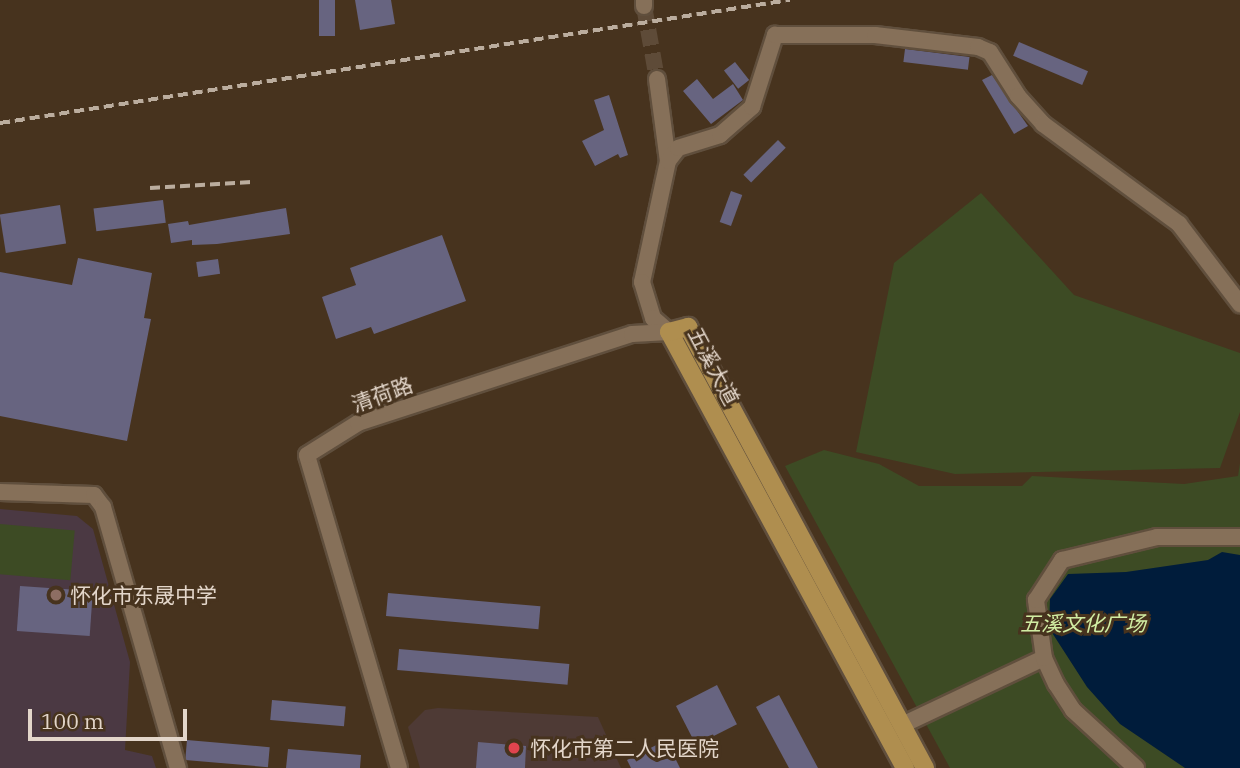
<!DOCTYPE html>
<meta charset="utf-8">
<style>
body{margin:0}
#map{position:relative;width:1240px;height:768px;overflow:hidden;background:#47331e;font-family:"IBM Plex Serif","Noto Sans SC",serif}
div>[style]{position:absolute}
[style*='--x']{left:calc(var(--x)*1px);top:calc(var(--y)*1px);width:calc(var(--w)*1px);rotate:calc(var(--a)*1deg)}
.education>*{inset:0;background:#4b3943}
.medical>*{inset:0;background:#4e3a35}
.green>*{inset:0;background:#3d4b24;transform-origin:0 0}
.water>*{inset:0;background:#001c3b}
.building>*{inset:0;background:#676480;transform-origin:0 0}
.minor-tunnel>*{height:16px;margin-top:-8px;transform-origin:0;background:repeating-linear-gradient(90deg,#5e4b38 0 16px,transparent 0 24px)}
.roads{filter:drop-shadow(2px 0 #604f3d) drop-shadow(-2px 0 #604f3d) drop-shadow(0 2px #604f3d) drop-shadow(0 -2px #604f3d)}
.minor>*{height:16px;margin:-8px;padding:0 8px;transform-origin:8px;border-radius:8px;background:#867059}
.major>*{height:18px;margin:-9px;padding:0 9px;transform-origin:9px;border-radius:9px;background:#af8e4f}
.rail>*{height:3.5px;margin-top:-1.75px;transform-origin:0;background:repeating-linear-gradient(90deg,#bbad9e 0 10px,transparent 0 15px)}
.dots>*{width:19px;height:19px;translate:-50% -50%;box-sizing:border-box;border:4px solid #47331e;border-radius:50%}
span{translate:-50% -50%;white-space:nowrap;text-align:center;line-height:1.15;-webkit-text-stroke:6px #47331e;paint-order:stroke}
.street-label{font-size:21px;color:#e3d6ca}
.poi-label{font-size:21px;color:#e3d6ca}
.left{translate:0 -50%;text-align:left}
.park-label{font-size:21px;color:#d1eda3;font-style:italic}
.scale{position:absolute;left:28px;top:709px;width:159px;height:32px;box-sizing:border-box;border:4px solid #e3d6ca;border-top:0;padding-left:9px;font-size:21px;line-height:24px;white-space:nowrap;color:#e3d6ca;-webkit-text-stroke:5px #47331e;paint-order:stroke}
</style>
<div id="map">
<div class="education">
<i style="clip-path:polygon(0 509px,77px 516px,93px 529px,130px 662px,125px 750px,152px 756px,156px 768px,0 768px)"></i>
</div>
<div class="medical">
<i style="clip-path:polygon(438px 708px,598px 717px,621px 768px,420px 768px,408px 727px,425px 710px)"></i>
</div>
<div class="green">
<i style="clip-path:polygon(981px 193px,1074px 295px,1240px 353px,1240px 412px,1220px 468px,955px 474px,856px 452px,894px 263px)"></i>
<i style="clip-path:polygon(824px 450px,879px 464px,919px 486px,1022px 486px,1032px 476px,1184px 484px,1238px 476px,1240px 463px,1240px 768px,950px 768px,785px 466px)"></i>
<i style="left:0;top:524px;width:75px;height:50px;rotate:5deg"></i>
</div>
<div class="water">
<i style="clip-path:polygon(1222px 552px,1240px 555px,1240px 768px,1185px 768px,1120px 724px,1087px 687px,1049px 628px,1050px 599px,1068px 574px,1126px 572px,1208px 560px)"></i>
</div>
<div class="building">
<i style="left:319px;top:0;width:16px;height:36px"></i>
<i style="clip-path:polygon(355px 0,391px 0,395px 24px,360px 30px)"></i>
<i style="left:1019px;top:42px;width:75px;height:15px;rotate:23deg"></i>
<i style="left:905px;top:49px;width:65px;height:13px;rotate:7deg"></i>
<i style="left:735px;top:62px;width:23px;height:14px;rotate:52deg"></i>
<i style="clip-path:polygon(992px 75px,1028px 126px,1014px 134px,982px 80px)"></i>
<i style="clip-path:polygon(697px 79px,713px 99px,733px 84px,743px 100px,711px 124px,683px 91px)"></i>
<i style="clip-path:polygon(609px 95px,628px 155px,620px 158px,618px 154px,595px 166px,582px 141px,604px 130px,594px 100px)"></i>
<i style="left:778px;top:140px;width:11px;height:49px;rotate:45deg"></i>
<i style="left:731px;top:191px;width:12px;height:33px;rotate:20deg"></i>
<i style="left:163px;top:200px;width:23px;height:70px;rotate:83deg"></i>
<i style="left:60px;top:205px;width:39px;height:61px;rotate:81deg"></i>
<i style="clip-path:polygon(286px 208px,290px 234px,217px 244px,192px 245px,192px 240px,171px 243px,168px 224px,188px 221px,189px 225px)"></i>
<i style="clip-path:polygon(442px 235px,466px 301px,374px 334px,371px 327px,336px 339px,322px 297px,356px 285px,350px 268px)"></i>
<i style="clip-path:polygon(78px 258px,152px 273px,144px 318px,151px 319px,127px 441px,0 416px,0 272px,72px 285px)"></i>
<i style="left:218px;top:259px;width:15px;height:22px;rotate:82deg"></i>
<i style="left:20px;top:586px;width:73px;height:45px;rotate:4deg"></i>
<i style="left:388px;top:593px;width:153px;height:23px;rotate:5deg"></i>
<i style="left:399px;top:649px;width:171px;height:21px;rotate:5deg"></i>
<i style="left:717px;top:685px;width:44px;height:46px;rotate:63deg"></i>
<i style="clip-path:polygon(779px 695px,818px 768px,789px 768px,756px 707px)"></i>
<i style="left:272px;top:700px;width:74px;height:20px;rotate:5deg"></i>
<i style="left:187px;top:740px;width:83px;height:20px;rotate:5deg"></i>
<i style="clip-path:polygon(666px 740px,680px 768px,631px 768px,627px 760px)"></i>
<i style="clip-path:polygon(478px 742px,526px 746px,525px 768px,476px 768px)"></i>
<i style="clip-path:polygon(288px 749px,361px 755px,360px 768px,286px 768px)"></i>
</div>
<div class="minor-tunnel">
<i style="--x:644;--y:6;--w:74;--a:79.9"></i>
</div>
<div class="roads">
<div class="minor">
<i style="--x:644;--y:6;--w:6;--a:-90"></i>
<i style="--x:657;--y:79;--w:83;--a:82.4"></i>
<i style="--x:668;--y:161;--w:124;--a:102.1"></i>
<i style="--x:642;--y:282;--w:38;--a:73"></i>
<i style="--x:653;--y:318;--w:21;--a:41"></i>
<i style="--x:668;--y:161;--w:16;--a:-52"></i>
<i style="--x:678;--y:148;--w:44;--a:-17.2"></i>
<i style="--x:720;--y:135;--w:43;--a:-41.2"></i>
<i style="--x:752;--y:107;--w:76;--a:-72.3"></i>
<i style="--x:775;--y:35;--w:100;--a:0"></i>
<i style="--x:875;--y:35;--w:104;--a:6.6"></i>
<i style="--x:978;--y:47;--w:13;--a:23"></i>
<i style="--x:990;--y:52;--w:52;--a:57.5"></i>
<i style="--x:1018;--y:96;--w:38;--a:48"></i>
<i style="--x:1043;--y:124;--w:169;--a:36.3"></i>
<i style="--x:1179;--y:224;--w:101;--a:52.7"></i>
<i style="--x:0;--y:492;--w:94;--a:1.8"></i>
<i style="--x:94;--y:495;--w:15;--a:53"></i>
<i style="--x:103;--y:507;--w:272;--a:74"></i>
<i style="--x:902;--y:725;--w:157;--a:-25.3"></i>
<i style="--x:399;--y:768;--w:326;--a:-106.4"></i>
<i style="--x:307;--y:455;--w:60;--a:-32.1"></i>
<i style="--x:358;--y:423;--w:288;--a:-18"></i>
<i style="--x:632;--y:334;--w:37;--a:-3"></i>
<i style="--x:1136;--y:768;--w:86;--a:-137.4"></i>
<i style="--x:1073;--y:710;--w:31;--a:-123"></i>
<i style="--x:1056;--y:684;--w:29;--a:-115"></i>
<i style="--x:1044;--y:658;--w:59;--a:-97.9"></i>
<i style="--x:1036;--y:600;--w:48;--a:-57"></i>
<i style="--x:1062;--y:560;--w:98;--a:-13.6"></i>
<i style="--x:1157;--y:537;--w:83;--a:0"></i>
</div>
<div class="major">
<i style="--x:905;--y:768;--w:496;--a:-118.4"></i>
<i style="--x:669;--y:332;--w:20;--a:-15"></i>
<i style="--x:688;--y:327;--w:501;--a:61.75"></i>
</div>
</div>
<div class="rail">
<i style="--x:0;--y:123;--w:799;--a:-8.86"></i>
<i style="--x:150;--y:188;--w:102;--a:-3.4"></i>
</div>
<div class="dots">
<i style="left:56px;top:595px;background:#8d6e63"></i>
<i style="left:514px;top:748px;background:#e0444e"></i>
</div>
<div class="street-label">
<span style="left:714px;top:366px;rotate:62deg">五溪大道</span>
<span style="left:382px;top:394px;rotate:-20deg">清荷路</span>
</div>
<div class="poi-label">
<span class="left" style="left:70px;top:595px">怀化市东晟中学</span>
<span class="left" style="left:530px;top:748px">怀化市第二人民医院</span>
</div>
<div class="park-label">
<span style="left:1083px;top:623px">五溪文化广场</span>
</div>
<div class="scale">100 m</div>
</div>
